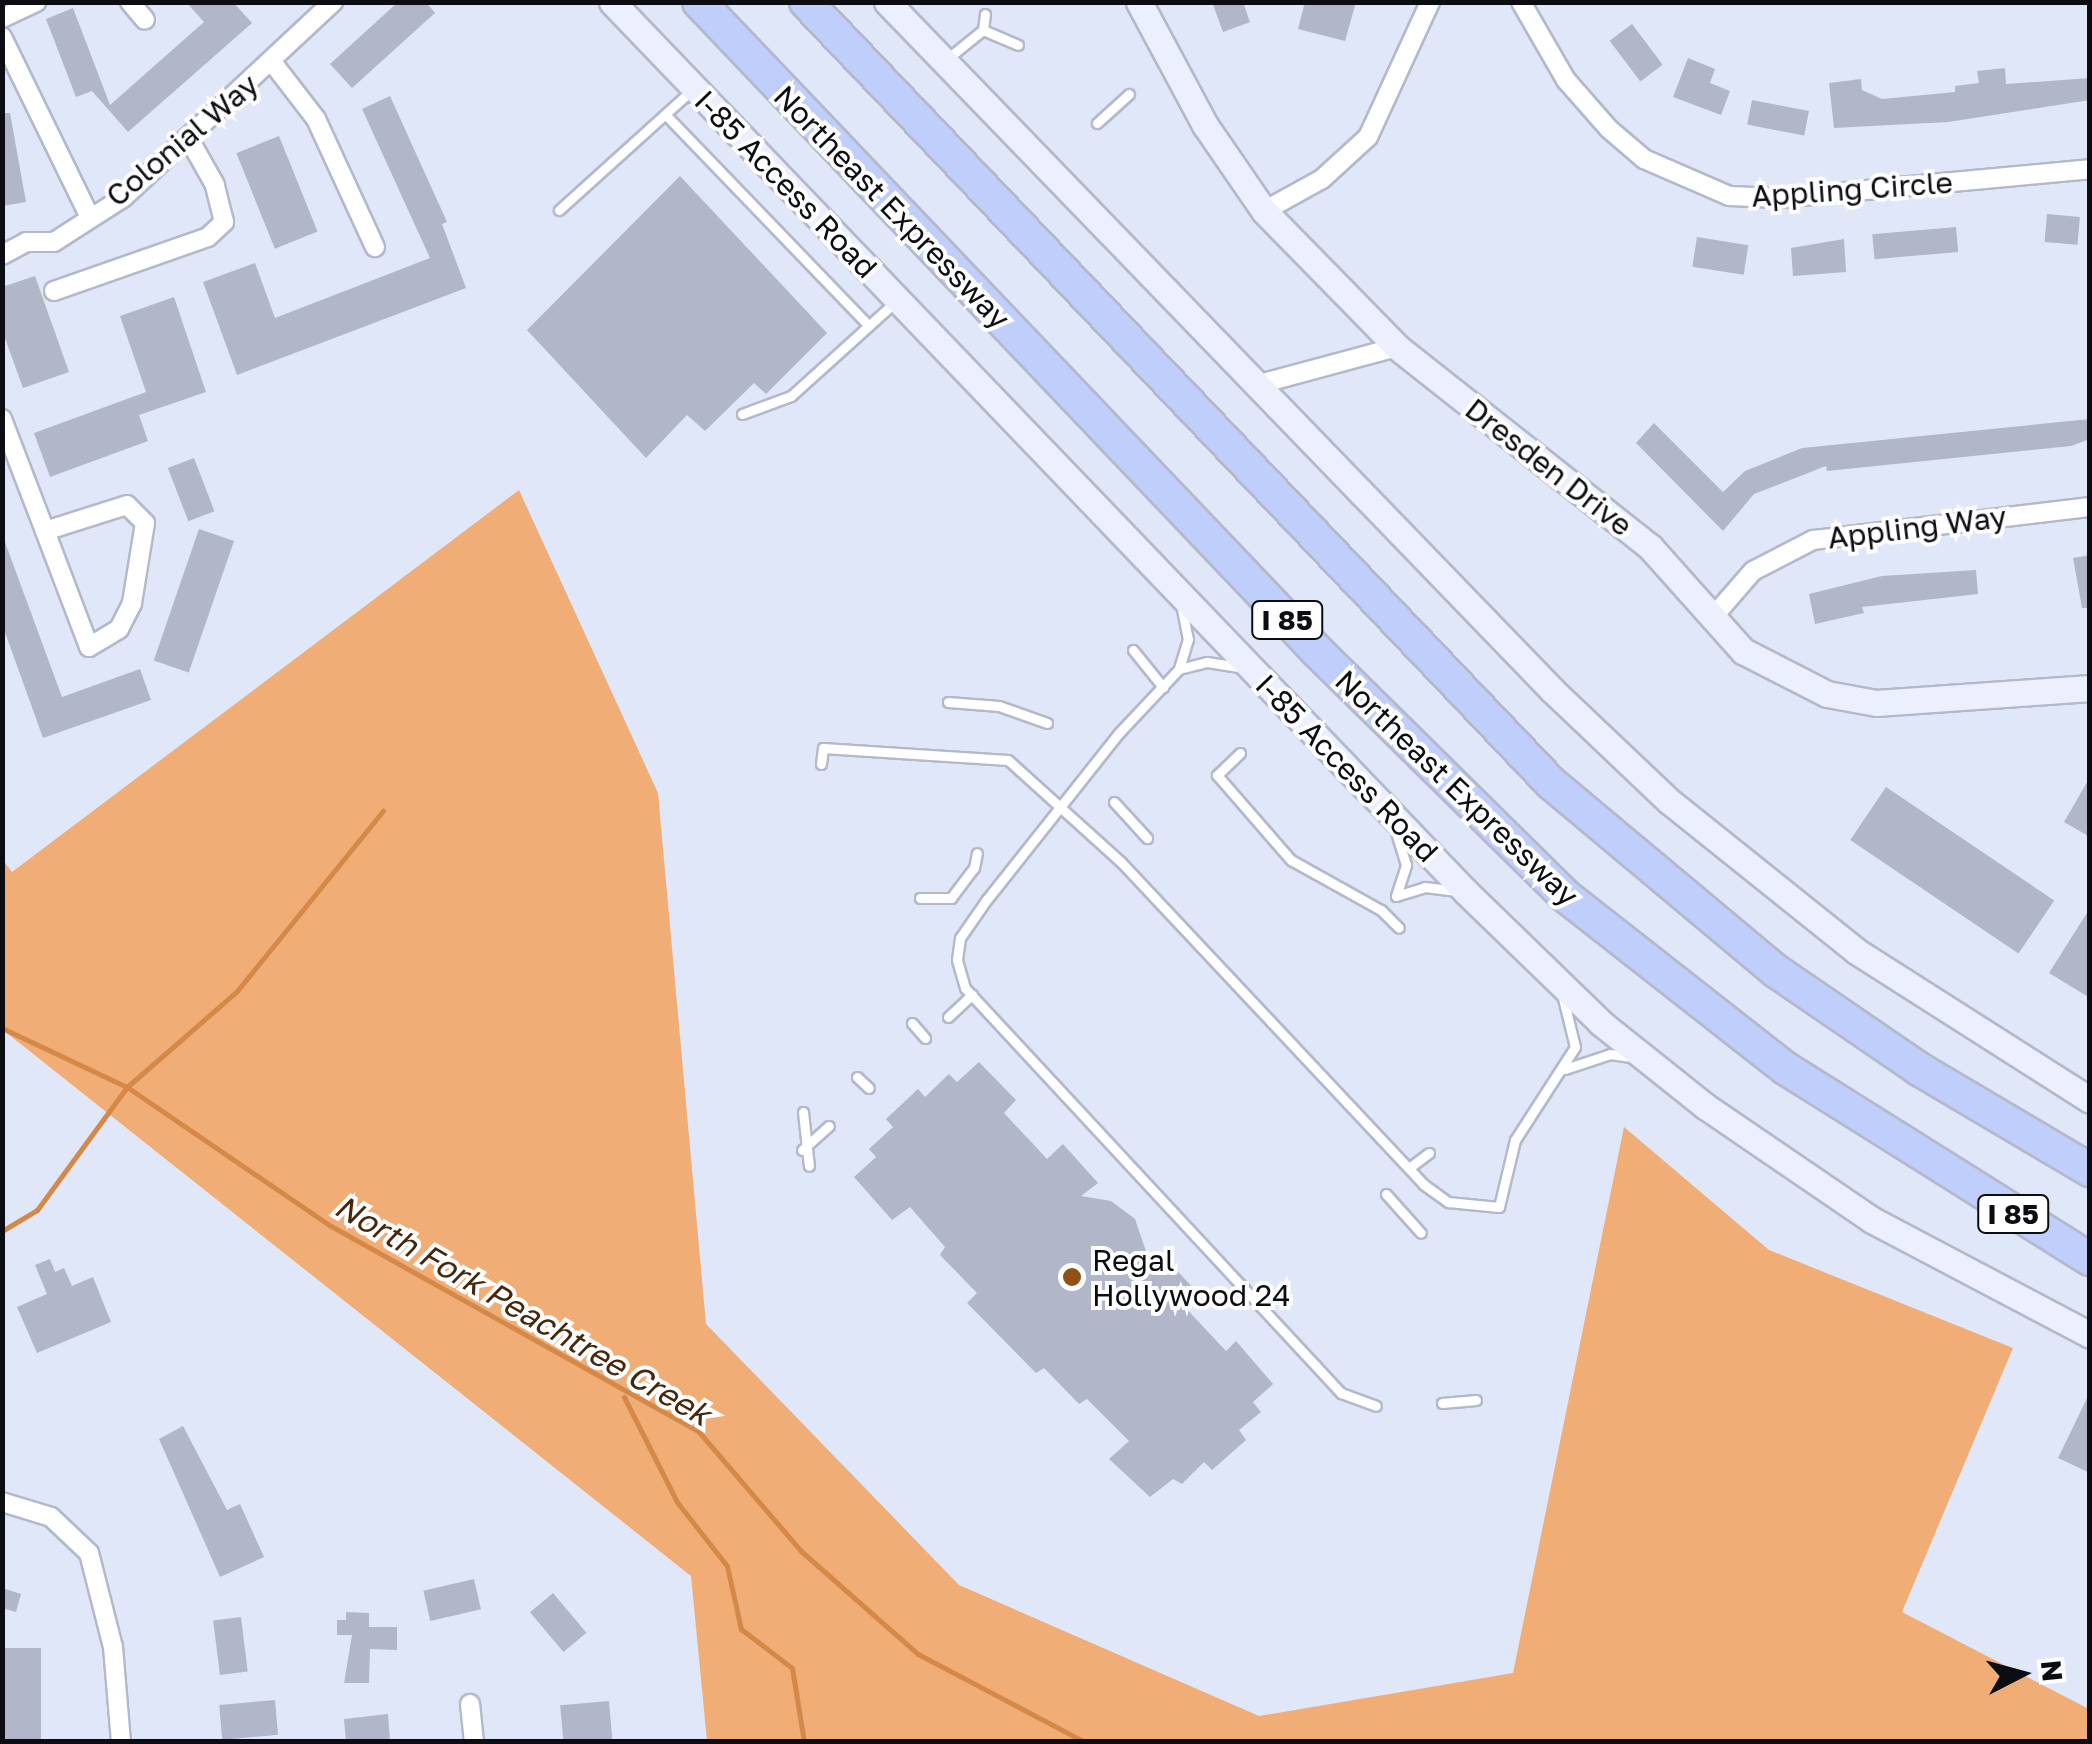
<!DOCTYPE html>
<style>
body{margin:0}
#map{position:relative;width:2092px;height:1744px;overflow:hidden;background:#e0e7f8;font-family:"Golos Text",sans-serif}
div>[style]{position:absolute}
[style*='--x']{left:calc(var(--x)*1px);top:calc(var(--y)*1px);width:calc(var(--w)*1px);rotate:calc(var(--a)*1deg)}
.green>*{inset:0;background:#f1ad76}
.stream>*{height:5px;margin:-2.5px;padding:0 2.5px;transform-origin:2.5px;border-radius:2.5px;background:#d48948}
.building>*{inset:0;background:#b1b7c8;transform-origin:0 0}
.roads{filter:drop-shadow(2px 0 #b3b9ca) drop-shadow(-2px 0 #b3b9ca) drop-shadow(0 2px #b3b9ca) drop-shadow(0 -2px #b3b9ca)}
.lane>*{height:9px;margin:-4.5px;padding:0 4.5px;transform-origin:4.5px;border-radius:4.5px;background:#fff}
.street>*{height:18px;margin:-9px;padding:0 9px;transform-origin:9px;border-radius:9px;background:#fff}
.secondary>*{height:25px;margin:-12.5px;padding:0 12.5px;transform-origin:12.5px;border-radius:12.5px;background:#ecf0fe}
.highway>*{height:32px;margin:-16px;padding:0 16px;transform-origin:16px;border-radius:16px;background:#bfcefa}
.dots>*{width:28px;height:28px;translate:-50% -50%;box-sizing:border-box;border:5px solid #fff;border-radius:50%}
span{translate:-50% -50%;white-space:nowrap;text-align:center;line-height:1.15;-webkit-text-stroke:8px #fff;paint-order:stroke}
.shield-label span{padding:2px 8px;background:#fff;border:2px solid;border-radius:8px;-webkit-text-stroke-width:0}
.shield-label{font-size:28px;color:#0b0d13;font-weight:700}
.street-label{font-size:30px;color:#0b0d13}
.poi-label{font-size:30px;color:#0b0d13}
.left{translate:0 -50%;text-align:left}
.water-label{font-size:32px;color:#46270c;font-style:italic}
.frame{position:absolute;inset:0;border:5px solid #0b0d13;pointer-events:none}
.north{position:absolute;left:1972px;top:1624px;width:100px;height:100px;-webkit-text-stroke:8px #fff;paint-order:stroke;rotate:84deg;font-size:28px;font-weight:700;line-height:40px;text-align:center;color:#0b0d13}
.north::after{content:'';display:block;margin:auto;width:35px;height:45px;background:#0b0d13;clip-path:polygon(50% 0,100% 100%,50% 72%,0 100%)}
</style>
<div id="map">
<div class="green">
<i style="clip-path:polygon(519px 490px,658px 793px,706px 1324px,959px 1585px,1259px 1716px,1513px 1673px,1624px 1127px,1769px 1250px,2013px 1348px,1902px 1612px,2089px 1709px,2089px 1741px,707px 1741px,691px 1576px,3px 1030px,3px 860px,12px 872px)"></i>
</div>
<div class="stream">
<i style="--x:2;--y:1028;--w:138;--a:25.3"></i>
<i style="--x:127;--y:1087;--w:247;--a:34.3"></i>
<i style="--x:331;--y:1226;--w:422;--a:29.2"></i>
<i style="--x:699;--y:1432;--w:157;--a:49.4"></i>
<i style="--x:801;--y:1551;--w:156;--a:41.4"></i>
<i style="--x:918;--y:1654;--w:189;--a:27.8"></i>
<i style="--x:2;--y:1231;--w:41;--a:-31"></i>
<i style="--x:37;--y:1210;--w:152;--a:-53.8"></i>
<i style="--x:127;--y:1087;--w:146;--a:-41.1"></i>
<i style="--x:237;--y:991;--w:232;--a:-51"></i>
<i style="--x:624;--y:1397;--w:118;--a:63.2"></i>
<i style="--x:677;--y:1502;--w:81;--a:52"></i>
<i style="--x:727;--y:1566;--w:65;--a:77.5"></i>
<i style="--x:741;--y:1629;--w:64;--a:37.4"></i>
<i style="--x:792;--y:1668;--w:75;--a:80.8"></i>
</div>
<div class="building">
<i style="clip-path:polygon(186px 2px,233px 2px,252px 23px,128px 132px,92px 91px,76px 97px,46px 19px,73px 8px,110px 105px,204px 22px)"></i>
<i style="clip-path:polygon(398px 2px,426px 2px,435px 13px,352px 88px,330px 64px)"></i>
<i style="clip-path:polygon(1212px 2px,1243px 2px,1250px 22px,1223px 32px)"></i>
<i style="clip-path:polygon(1305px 2px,1356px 2px,1345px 41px,1298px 29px)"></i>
<i style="left:1632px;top:24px;width:51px;height:28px;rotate:53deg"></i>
<i style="clip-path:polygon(1688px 58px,1715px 69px,1710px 83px,1730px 91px,1721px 115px,1673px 97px)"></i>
<i style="clip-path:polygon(2005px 68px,2006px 84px,2090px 78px,2090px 100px,1948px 122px,1834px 128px,1829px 83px,1861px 79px,1862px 90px,1882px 99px,1955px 92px,1955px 86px,1979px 83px,1977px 71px)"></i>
<i style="clip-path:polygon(390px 96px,447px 222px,442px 224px,466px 288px,237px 375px,203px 282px,255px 263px,275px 318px,430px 258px,362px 109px)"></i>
<i style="left:1752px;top:100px;width:58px;height:25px;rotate:11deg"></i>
<i style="clip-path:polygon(2px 113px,10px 113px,26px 202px,2px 206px)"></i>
<i style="left:279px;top:136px;width:103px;height:46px;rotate:68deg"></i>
<i style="clip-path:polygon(680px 176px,827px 333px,766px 394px,754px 383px,705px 431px,687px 415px,646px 458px,527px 330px)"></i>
<i style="left:2047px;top:214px;width:33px;height:28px;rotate:5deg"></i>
<i style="left:1956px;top:227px;width:25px;height:84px;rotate:85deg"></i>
<i style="left:1697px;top:237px;width:52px;height:30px;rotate:9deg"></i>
<i style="clip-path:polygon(1844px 239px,1846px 272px,1793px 276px,1791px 248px)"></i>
<i style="clip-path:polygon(35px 276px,69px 372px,23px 388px,2px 330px,2px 287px)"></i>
<i style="clip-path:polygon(174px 297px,206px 392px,139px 415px,148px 441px,50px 477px,34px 433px,146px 392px,120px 316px)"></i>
<i style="clip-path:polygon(2090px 419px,2090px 439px,2071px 446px,1827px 471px,1826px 466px,1754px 494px,1723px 531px,1636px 443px,1654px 423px,1723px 492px,1745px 471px,1802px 448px)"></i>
<i style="left:194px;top:458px;width:57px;height:28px;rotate:69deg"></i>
<i style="left:199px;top:529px;width:37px;height:139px;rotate:19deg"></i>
<i style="clip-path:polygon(2px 534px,62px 697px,140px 669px,151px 700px,43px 738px,2px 624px)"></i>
<i style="clip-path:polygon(2090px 555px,2090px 608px,2082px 608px,2073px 558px)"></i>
<i style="clip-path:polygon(1976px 570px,1978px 594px,1862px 607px,1864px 613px,1815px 624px,1809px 594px,1882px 576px)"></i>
<i style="clip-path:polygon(2090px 777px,2090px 837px,2064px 822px)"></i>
<i style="left:1886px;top:787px;width:203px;height:64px;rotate:34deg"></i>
<i style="clip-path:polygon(2090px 908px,2090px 998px,2049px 973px)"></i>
<i style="clip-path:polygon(979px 1062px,1016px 1100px,1004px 1113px,1047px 1159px,1063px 1144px,1098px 1183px,1081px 1196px,1111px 1201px,1135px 1219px,1149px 1260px,1160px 1252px,1195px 1290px,1181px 1303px,1226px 1351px,1236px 1341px,1273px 1384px,1253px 1402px,1261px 1412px,1239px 1430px,1246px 1440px,1212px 1470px,1204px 1462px,1182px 1484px,1173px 1479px,1150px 1497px,1109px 1459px,1129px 1441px,1087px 1399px,1079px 1404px,1044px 1368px,1036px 1373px,967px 1303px,977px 1293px,940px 1255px,945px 1247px,910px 1207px,892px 1220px,854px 1177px,876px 1157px,869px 1149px,893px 1127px,886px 1119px,918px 1089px,925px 1097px,949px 1074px,957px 1082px)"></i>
<i style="clip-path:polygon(50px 1259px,55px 1272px,64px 1268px,72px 1286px,93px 1277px,111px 1322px,37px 1353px,17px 1307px,47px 1294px,35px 1265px)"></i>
<i style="clip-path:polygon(2090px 1392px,2090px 1473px,2058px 1458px)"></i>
<i style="clip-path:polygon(183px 1426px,227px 1510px,240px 1504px,264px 1557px,220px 1577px,159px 1439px)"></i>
<i style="left:474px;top:1579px;width:31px;height:52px;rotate:77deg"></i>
<i style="clip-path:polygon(2px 1588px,21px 1594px,16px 1612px,2px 1608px)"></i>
<i style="left:553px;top:1593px;width:52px;height:30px;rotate:50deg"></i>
<i style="clip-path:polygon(346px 1612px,369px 1613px,369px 1627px,397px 1627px,397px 1650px,370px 1649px,369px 1683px,344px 1683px,352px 1635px,337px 1635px,337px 1620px,346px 1620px)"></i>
<i style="left:241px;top:1617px;width:55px;height:28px;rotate:83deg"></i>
<i style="left:41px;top:1648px;width:94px;height:39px;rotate:90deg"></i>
<i style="left:275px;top:1700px;width:35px;height:56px;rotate:85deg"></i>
<i style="left:609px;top:1701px;width:38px;height:49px;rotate:85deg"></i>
<i style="clip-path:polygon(388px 1714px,390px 1742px,346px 1742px,344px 1719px)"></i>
</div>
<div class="roads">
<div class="lane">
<i style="--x:983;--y:30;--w:16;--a:-83"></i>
<i style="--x:947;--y:59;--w:46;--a:-38.9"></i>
<i style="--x:983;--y:30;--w:38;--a:23"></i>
<i style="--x:666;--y:115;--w:291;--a:46.1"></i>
<i style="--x:1097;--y:123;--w:43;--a:-42.2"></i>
<i style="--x:559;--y:210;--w:182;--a:-42.1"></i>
<i style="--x:742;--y:414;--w:52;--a:-20.2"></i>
<i style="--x:791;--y:396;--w:140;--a:-42.1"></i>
<i style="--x:1182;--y:609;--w:31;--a:79"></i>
<i style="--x:1188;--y:639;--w:31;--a:107"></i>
<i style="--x:1179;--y:669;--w:89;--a:133.2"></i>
<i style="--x:1118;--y:734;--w:211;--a:128.4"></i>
<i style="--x:987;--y:899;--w:47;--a:124.7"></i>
<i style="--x:960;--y:938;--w:22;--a:98"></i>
<i style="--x:957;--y:960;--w:29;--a:74"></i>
<i style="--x:965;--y:988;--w:553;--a:47.13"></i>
<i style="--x:1341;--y:1393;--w:37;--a:20"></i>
<i style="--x:1133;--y:650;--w:48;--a:51"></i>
<i style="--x:1179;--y:669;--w:29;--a:-14"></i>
<i style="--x:1207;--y:662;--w:32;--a:9"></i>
<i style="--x:948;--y:702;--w:51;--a:4.5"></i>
<i style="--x:999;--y:706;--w:51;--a:19.5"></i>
<i style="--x:1240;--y:753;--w:32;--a:136"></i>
<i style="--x:1217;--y:775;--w:113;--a:49"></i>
<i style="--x:1291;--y:860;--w:103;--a:29.1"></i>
<i style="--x:1381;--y:910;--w:25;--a:45"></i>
<i style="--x:821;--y:764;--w:16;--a:-83"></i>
<i style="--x:823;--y:748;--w:185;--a:3.7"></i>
<i style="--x:1008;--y:760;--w:152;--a:42.1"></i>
<i style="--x:1121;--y:862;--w:441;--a:46.8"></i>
<i style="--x:1423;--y:1184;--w:31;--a:36"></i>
<i style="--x:1448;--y:1202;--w:51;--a:5.6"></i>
<i style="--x:1499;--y:1207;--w:69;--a:-76.6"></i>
<i style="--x:1515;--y:1140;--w:111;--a:-57.2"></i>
<i style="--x:1575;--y:1047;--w:50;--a:-103.8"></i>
<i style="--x:1114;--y:802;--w:49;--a:47.5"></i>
<i style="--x:1396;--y:896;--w:33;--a:-72"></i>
<i style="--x:1406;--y:865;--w:34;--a:-107"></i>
<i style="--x:1396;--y:896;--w:30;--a:-17"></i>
<i style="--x:1425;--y:887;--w:32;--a:7"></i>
<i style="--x:920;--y:898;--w:31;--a:0"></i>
<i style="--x:951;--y:898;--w:38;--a:-53"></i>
<i style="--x:974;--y:868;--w:15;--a:-79"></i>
<i style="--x:948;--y:1017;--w:33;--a:-43"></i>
<i style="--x:912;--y:1023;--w:20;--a:49"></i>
<i style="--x:1565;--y:1069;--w:47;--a:-18.4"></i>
<i style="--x:1610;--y:1054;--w:21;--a:8"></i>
<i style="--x:857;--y:1077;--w:16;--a:43"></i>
<i style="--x:803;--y:1112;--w:54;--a:83.7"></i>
<i style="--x:802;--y:1150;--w:36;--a:-42"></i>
<i style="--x:1409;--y:1168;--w:25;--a:-37"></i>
<i style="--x:1386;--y:1194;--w:52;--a:48.1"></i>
<i style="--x:1442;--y:1403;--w:34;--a:-5"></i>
</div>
<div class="street">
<i style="--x:130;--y:2;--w:23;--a:50"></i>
<i style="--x:1521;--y:2;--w:90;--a:60"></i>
<i style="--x:1566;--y:80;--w:65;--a:48.7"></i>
<i style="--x:1609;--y:129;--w:46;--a:40.6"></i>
<i style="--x:1644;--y:159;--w:93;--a:23.5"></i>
<i style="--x:1729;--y:196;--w:51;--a:2.2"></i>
<i style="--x:1780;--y:198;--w:311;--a:-5.3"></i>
<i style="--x:2;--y:18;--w:38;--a:-25"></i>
<i style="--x:2;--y:37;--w:198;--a:64"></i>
<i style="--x:272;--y:62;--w:72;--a:52.3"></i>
<i style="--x:316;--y:119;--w:141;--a:65.3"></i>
<i style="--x:1264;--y:211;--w:66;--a:-28.9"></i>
<i style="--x:1322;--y:179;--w:62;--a:-42.4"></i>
<i style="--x:1368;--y:137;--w:149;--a:-65.3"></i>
<i style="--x:2;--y:255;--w:27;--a:-28"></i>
<i style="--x:26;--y:242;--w:28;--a:0"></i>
<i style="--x:54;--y:242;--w:83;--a:-32.7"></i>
<i style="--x:124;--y:197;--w:286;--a:-43"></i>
<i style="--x:54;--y:291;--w:163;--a:-19.3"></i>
<i style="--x:208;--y:237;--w:22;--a:-43"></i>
<i style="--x:224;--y:222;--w:38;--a:-104"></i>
<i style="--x:215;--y:185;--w:55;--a:-119.4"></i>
<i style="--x:1256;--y:385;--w:146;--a:-15.1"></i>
<i style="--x:2;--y:419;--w:120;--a:69"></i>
<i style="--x:45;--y:531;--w:124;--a:69.2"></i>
<i style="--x:89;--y:647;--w:35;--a:-31"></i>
<i style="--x:119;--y:629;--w:29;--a:-63"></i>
<i style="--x:132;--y:603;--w:81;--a:-80.8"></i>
<i style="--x:145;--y:523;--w:25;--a:-135"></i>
<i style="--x:127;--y:505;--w:86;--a:162.4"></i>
<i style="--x:1713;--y:617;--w:61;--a:-49"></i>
<i style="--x:1753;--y:571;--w:68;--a:-27.3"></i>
<i style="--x:1813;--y:540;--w:279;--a:-6.8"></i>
<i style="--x:2;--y:1502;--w:51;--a:17"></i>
<i style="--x:51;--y:1517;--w:52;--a:43.5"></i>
<i style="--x:89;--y:1553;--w:97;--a:75.7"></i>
<i style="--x:113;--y:1647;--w:95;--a:85.2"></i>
<i style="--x:470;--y:1704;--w:38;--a:84"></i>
</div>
<div class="secondary">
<i style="--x:612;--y:2;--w:1233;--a:46.18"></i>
<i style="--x:1466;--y:892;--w:188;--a:44.1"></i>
<i style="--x:1601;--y:1023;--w:133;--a:38.6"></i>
<i style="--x:1705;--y:1106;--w:202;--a:34.3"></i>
<i style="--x:1872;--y:1220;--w:246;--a:27.8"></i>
<i style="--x:887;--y:2;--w:957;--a:45.97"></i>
<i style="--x:1552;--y:690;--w:161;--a:43.5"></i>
<i style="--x:1669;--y:801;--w:240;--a:38.7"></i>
<i style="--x:1856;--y:951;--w:277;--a:32.5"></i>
<i style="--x:1139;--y:2;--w:140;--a:61.8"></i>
<i style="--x:1205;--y:125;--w:104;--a:55.5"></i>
<i style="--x:1264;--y:211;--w:190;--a:45.6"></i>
<i style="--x:1397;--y:347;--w:323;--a:38.3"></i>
<i style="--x:1650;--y:547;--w:140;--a:48.2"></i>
<i style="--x:1743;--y:651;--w:94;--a:27.1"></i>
<i style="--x:1827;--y:694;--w:50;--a:10.4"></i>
<i style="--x:1876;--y:703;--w:215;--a:-4"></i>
</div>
<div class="highway">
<i style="--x:699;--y:2;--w:896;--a:46.4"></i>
<i style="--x:1317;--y:651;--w:346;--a:44.6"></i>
<i style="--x:1563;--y:894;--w:282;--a:38.1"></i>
<i style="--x:1785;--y:1068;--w:360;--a:32.1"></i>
<i style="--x:806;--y:2;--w:1079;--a:46.35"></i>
<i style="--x:1551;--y:783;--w:293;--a:39.9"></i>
<i style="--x:1776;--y:971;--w:173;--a:34.4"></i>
<i style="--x:1919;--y:1069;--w:199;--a:30.6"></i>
</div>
</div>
<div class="dots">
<i style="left:1072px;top:1277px;background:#8f5115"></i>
</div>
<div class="shield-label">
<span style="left:1287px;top:620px">I 85</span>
<span style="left:2013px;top:1214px">I 85</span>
</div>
<div class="street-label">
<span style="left:182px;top:140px;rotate:-40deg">Colonial Way</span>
<span style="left:786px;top:184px;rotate:46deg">I-85 Access Road</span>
<span style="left:1852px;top:189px;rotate:-4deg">Appling Circle</span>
<span style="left:892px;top:207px;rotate:46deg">Northeast Expressway</span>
<span style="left:1549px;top:467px;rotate:38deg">Dresden Drive</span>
<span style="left:1917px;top:527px;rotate:-7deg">Appling Way</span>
<span style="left:1347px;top:768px;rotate:46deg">I-85 Access Road</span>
<span style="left:1457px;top:788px;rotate:44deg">Northeast Expressway</span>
</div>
<div class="poi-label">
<span class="left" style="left:1092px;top:1277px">Regal<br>Hollywood 24</span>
</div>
<div class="water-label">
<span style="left:523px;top:1310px;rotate:30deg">North Fork Peachtree Creek</span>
</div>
<div class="frame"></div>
<div class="north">N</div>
</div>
